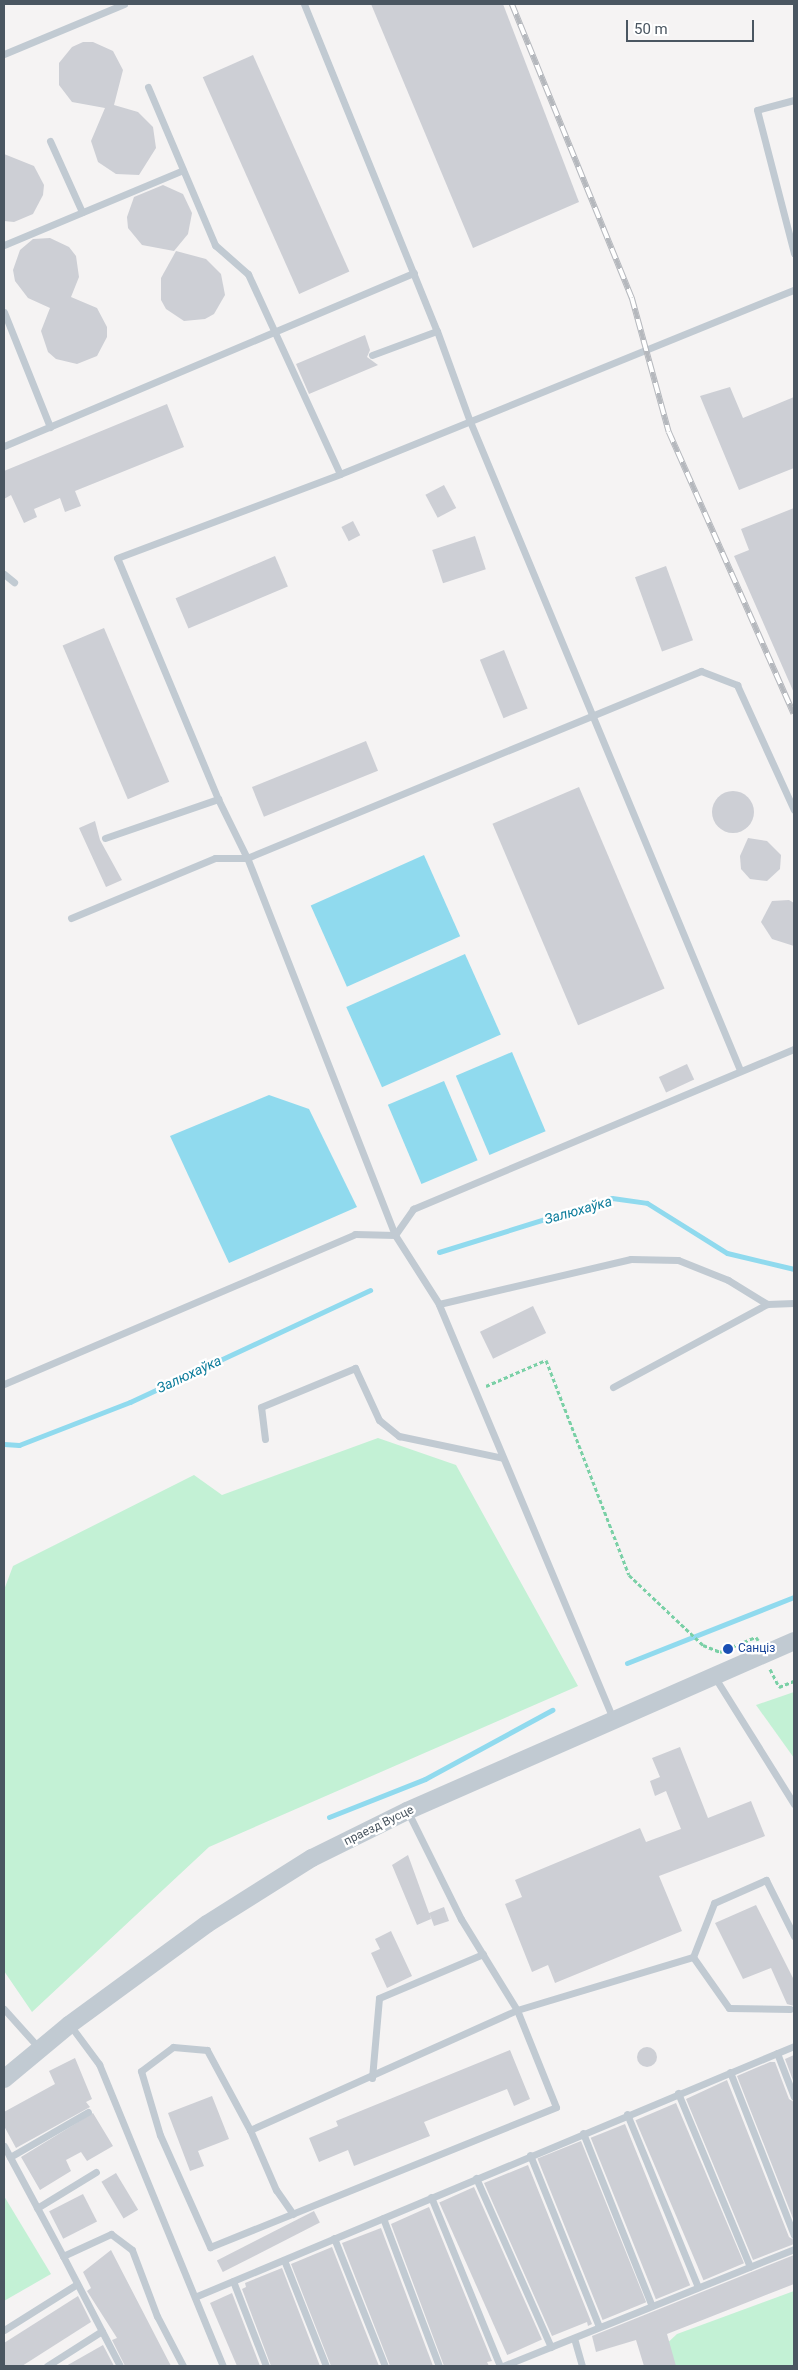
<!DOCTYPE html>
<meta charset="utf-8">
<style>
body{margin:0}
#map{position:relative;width:798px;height:2370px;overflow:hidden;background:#f5f3f3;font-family:Roboto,sans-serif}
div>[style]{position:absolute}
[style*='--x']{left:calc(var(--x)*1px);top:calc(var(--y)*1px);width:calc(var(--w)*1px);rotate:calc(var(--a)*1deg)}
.green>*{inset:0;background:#c3f1d5}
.water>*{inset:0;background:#90daee;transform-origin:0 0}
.stream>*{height:5px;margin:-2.5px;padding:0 2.5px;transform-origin:2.5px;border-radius:2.5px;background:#90daee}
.building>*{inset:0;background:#cdcfd5;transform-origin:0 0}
.round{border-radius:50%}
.path>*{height:3px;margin-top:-1.5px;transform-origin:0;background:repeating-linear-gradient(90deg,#7ad0a6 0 4px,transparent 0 6.5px)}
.service>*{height:7px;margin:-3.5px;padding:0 3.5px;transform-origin:3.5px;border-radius:3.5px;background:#c1cad2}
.tertiary>*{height:18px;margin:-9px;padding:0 9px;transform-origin:9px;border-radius:9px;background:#c1cad2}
.rail>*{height:5.5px;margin-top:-2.75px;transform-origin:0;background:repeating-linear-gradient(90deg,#fff 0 11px,#b5b8bd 0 22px);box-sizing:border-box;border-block:1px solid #b5b8bd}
.dots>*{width:14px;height:14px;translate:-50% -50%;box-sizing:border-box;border:2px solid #fff;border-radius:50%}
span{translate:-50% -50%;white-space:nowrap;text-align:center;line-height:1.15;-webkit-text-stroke:4.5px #fff;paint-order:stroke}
.transit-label{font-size:12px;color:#164399}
.left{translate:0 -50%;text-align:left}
.street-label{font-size:12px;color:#4a5661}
.water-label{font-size:14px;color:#0c7c9b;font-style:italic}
.frame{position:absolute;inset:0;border:5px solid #4a5661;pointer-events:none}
.scale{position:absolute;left:626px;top:20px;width:128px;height:22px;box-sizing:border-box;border:2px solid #4a5661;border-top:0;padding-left:6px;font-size:15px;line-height:18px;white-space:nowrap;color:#4a5661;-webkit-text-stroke:4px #fff;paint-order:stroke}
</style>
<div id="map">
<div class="green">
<i style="clip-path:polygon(378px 1438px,456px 1465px,578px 1686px,209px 1847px,32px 2012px,4px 1971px,4px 1590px,13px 1566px,194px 1475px,222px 1495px)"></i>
<i style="clip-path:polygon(794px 1692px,794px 1758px,756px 1705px)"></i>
<i style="clip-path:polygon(4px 2196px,51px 2274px,4px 2301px)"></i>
<i style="clip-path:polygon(794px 2291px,794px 2366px,669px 2366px,663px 2347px,677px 2334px)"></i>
</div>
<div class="water">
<i style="left:424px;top:855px;width:89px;height:124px;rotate:66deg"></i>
<i style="left:465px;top:954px;width:88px;height:130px;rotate:66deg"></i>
<i style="left:512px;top:1052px;width:86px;height:61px;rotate:67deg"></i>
<i style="left:444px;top:1081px;width:86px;height:61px;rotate:67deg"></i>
<i style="clip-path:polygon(269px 1095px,309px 1109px,357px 1207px,229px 1263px,170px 1136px)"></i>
</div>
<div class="stream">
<i style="--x:439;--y:1252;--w:181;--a:-17.3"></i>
<i style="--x:612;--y:1198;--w:35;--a:8"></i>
<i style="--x:647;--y:1203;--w:94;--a:32"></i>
<i style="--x:727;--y:1253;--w:69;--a:13.4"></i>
<i style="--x:4;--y:1444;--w:15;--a:4"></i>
<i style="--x:19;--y:1445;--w:119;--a:-21.2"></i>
<i style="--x:130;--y:1402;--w:265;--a:-25"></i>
<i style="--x:627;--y:1663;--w:180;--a:-21.6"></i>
<i style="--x:329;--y:1817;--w:103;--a:-21.6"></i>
<i style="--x:425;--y:1779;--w:145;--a:-28.5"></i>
</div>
<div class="building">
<i style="clip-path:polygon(371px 4px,503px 4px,579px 202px,473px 248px)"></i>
<i style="clip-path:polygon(83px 42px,93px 42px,113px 51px,123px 70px,114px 105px,138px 112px,153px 127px,156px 148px,139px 175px,116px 174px,98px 162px,91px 141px,105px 108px,72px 102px,59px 85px,59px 63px,72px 47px)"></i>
<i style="left:253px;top:55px;width:237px;height:55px;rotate:66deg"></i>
<i style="clip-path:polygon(4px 154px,34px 166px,44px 185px,43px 195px,33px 214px,14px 222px,4px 221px)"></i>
<i style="clip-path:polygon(163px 185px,183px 194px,192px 213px,188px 234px,174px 251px,142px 245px,128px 228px,127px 217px,134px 197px)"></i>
<i style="clip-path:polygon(50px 238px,69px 247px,76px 256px,79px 277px,71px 297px,97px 308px,107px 327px,107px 337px,97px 356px,77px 364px,56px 359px,48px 352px,41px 331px,50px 308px,28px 298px,15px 281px,13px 270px,20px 250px,33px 239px)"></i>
<i style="clip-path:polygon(176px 251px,206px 259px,221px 274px,225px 295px,214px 314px,205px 319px,184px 321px,166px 309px,161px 300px,161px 278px)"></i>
<i style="clip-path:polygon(365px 335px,370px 350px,367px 357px,378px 365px,309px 394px,296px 364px)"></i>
<i style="clip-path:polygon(730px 387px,743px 418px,794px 397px,794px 468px,739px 490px,700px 396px)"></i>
<i style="clip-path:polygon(167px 404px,184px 447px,75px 491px,81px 506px,65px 512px,60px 498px,34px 509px,37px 517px,24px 523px,11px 495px,4px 499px,4px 471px)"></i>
<i style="left:444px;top:485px;width:26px;height:21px;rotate:62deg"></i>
<i style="clip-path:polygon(794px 508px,794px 693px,734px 556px,749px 550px,741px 529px)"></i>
<i style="left:353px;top:521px;width:16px;height:13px;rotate:63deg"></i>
<i style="left:475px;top:536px;width:35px;height:45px;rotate:72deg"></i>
<i style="left:275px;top:556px;width:33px;height:108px;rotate:67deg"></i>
<i style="left:666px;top:566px;width:79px;height:33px;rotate:70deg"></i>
<i style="left:104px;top:628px;width:167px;height:45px;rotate:67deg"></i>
<i style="left:504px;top:650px;width:63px;height:26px;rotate:68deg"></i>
<i style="left:366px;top:741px;width:32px;height:123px;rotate:68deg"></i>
<i style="left:579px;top:787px;width:219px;height:94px;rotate:67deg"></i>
<i class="round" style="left:712px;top:791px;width:42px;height:42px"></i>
<i style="clip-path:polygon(95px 821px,100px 840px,122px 880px,106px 887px,79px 828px)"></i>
<i style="clip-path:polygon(748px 838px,767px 841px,781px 855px,780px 869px,767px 881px,750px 879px,741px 869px,740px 856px)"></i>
<i style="clip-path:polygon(789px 900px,794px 903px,794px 946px,772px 939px,761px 922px,772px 901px)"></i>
<i style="left:687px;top:1064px;width:17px;height:31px;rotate:65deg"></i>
<i style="left:533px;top:1306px;width:30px;height:59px;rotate:64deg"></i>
<i style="clip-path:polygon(680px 1747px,708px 1818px,751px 1801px,765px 1836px,659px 1876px,682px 1931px,555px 1983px,548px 1965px,532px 1972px,505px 1904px,522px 1897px,515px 1880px,640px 1828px,646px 1842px,681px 1829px,666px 1791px,655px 1796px,650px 1781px,660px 1777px,652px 1758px)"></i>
<i style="clip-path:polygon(408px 1855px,429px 1913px,444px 1907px,449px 1921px,434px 1926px,430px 1915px,431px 1919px,417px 1925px,392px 1865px)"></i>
<i style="clip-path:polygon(756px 1905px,794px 1980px,794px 2006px,787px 2004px,771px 1968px,743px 1979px,715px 1923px)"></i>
<i style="clip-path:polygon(391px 1931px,412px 1976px,387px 1988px,371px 1953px,380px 1949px,375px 1939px)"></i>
<i class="round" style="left:637px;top:2047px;width:20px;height:20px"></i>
<i style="clip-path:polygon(510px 2050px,530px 2099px,514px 2106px,507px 2089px,424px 2122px,430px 2136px,354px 2166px,348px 2150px,319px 2162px,309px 2138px,338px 2126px,336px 2121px)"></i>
<i style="clip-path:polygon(794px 2055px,794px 2083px,785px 2059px)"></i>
<i style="clip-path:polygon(75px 2058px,92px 2099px,86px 2102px,90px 2107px,16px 2148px,4px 2126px,4px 2112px,55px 2084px,49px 2071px)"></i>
<i style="clip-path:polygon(770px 2062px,775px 2062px,789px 2099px,794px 2102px,794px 2221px,737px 2076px)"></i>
<i style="clip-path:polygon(727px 2080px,789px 2237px,794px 2240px,794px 2244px,753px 2260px,686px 2099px)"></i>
<i style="clip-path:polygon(212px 2096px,229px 2139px,198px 2151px,204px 2166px,190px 2171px,168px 2113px)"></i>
<i style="left:676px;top:2103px;width:174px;height:44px;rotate:67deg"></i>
<i style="clip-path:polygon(93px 2113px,113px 2146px,87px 2161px,81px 2152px,66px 2160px,71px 2171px,40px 2190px,21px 2157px)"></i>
<i style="left:625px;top:2124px;width:174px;height:37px;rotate:68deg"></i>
<i style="left:581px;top:2141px;width:174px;height:47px;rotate:68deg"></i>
<i style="clip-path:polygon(528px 2165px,592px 2324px,588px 2326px,587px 2322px,552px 2336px,484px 2183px)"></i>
<i style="left:116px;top:2173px;width:43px;height:17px;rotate:59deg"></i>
<i style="left:474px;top:2187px;width:167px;height:38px;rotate:66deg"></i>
<i style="left:83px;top:2194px;width:31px;height:38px;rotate:63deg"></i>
<i style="clip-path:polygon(429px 2207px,492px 2361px,487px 2362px,489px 2366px,444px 2366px,391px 2224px)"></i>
<i style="left:314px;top:2211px;width:13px;height:109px;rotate:63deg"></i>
<i style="clip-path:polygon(381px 2228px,433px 2366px,390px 2366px,342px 2243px)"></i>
<i style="clip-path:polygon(332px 2247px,379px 2366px,331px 2366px,291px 2264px)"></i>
<i style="clip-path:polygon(111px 2250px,171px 2366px,125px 2366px,112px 2340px,117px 2338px,87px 2291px,91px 2288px,83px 2272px)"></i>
<i style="clip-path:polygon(794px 2255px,794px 2284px,667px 2334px,676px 2366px,644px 2366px,636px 2340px,596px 2352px,592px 2336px)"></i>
<i style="clip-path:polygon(282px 2268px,320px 2366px,271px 2366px,242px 2289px,246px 2287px,245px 2283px)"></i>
<i style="clip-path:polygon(232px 2293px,260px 2366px,237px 2366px,210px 2303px)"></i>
<i style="clip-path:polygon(78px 2296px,91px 2322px,22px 2366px,4px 2366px,4px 2343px)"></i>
<i style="clip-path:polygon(103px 2345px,114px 2366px,66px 2366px)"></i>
</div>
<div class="path">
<i style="--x:486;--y:1386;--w:65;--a:-23.4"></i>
<i style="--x:546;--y:1360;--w:230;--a:68.9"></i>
<i style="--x:629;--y:1575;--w:102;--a:43.4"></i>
<i style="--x:703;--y:1645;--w:18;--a:22"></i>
<i style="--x:720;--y:1652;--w:39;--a:-23"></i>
<i style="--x:756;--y:1637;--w:4;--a:56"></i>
<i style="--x:770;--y:1669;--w:20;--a:63"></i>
<i style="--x:779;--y:1687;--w:16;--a:-22"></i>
</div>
<div class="service">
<i style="--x:304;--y:4;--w:353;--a:67.9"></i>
<i style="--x:437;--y:331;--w:94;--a:70"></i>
<i style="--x:469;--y:419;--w:705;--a:67.4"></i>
<i style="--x:4;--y:54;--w:130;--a:-22.6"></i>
<i style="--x:148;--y:87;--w:172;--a:67"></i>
<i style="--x:215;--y:245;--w:44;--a:41.3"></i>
<i style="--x:248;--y:274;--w:220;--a:65.3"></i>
<i style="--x:794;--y:100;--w:38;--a:165"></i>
<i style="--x:757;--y:110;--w:148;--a:75.5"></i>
<i style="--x:50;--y:141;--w:78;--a:65.7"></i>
<i style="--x:4;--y:245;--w:194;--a:-22.7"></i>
<i style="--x:4;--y:312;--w:124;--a:68.2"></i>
<i style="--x:372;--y:355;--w:69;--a:-20.3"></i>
<i style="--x:4;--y:446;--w:445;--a:-22.9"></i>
<i style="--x:4;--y:574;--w:13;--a:39"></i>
<i style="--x:105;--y:838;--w:120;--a:-19"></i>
<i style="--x:71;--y:918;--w:156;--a:-22.6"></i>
<i style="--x:215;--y:858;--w:32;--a:0"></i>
<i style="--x:247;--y:858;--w:491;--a:-22.4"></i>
<i style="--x:701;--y:671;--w:39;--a:21"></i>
<i style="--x:737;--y:685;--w:137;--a:65.5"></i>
<i style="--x:439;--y:1304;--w:197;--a:-13.2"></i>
<i style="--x:631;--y:1259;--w:47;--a:1.2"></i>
<i style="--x:678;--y:1260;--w:54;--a:21.8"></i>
<i style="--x:728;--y:1280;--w:46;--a:31.6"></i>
<i style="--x:4;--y:1384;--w:382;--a:-23.1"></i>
<i style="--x:355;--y:1234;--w:40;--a:1.4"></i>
<i style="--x:395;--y:1235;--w:32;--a:-55"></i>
<i style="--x:413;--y:1209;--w:413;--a:-22.8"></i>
<i style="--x:613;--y:1387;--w:175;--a:-28.3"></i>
<i style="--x:767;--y:1304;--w:27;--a:-2"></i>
<i style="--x:265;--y:1439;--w:32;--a:-97"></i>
<i style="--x:261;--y:1407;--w:102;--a:-22.5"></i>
<i style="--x:355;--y:1368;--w:57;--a:65.2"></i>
<i style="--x:379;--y:1420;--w:26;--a:39"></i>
<i style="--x:399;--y:1436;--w:106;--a:11.9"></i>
<i style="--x:714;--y:1676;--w:151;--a:58"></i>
<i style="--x:614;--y:1721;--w:452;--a:-112.8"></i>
<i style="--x:439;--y:1304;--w:82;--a:-122.5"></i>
<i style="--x:395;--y:1235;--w:405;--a:-111.4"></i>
<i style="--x:247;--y:858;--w:66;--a:-116.2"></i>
<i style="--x:218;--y:799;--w:261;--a:-112.7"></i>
<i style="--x:117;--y:558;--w:238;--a:-20.6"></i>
<i style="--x:340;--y:474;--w:490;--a:-22.1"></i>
<i style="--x:693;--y:1957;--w:62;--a:54.8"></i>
<i style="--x:729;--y:2008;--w:61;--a:0.9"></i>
<i style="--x:4;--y:2009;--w:52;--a:48.1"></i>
<i style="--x:70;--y:2025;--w:49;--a:53.4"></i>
<i style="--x:99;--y:2064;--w:326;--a:67.7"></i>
<i style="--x:777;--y:2053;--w:47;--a:68.9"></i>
<i style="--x:730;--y:2072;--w:175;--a:68.6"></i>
<i style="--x:372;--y:2078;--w:80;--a:-85"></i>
<i style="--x:379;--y:1998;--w:113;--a:-22.9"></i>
<i style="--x:678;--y:2093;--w:188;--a:67.5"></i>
<i style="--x:627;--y:2114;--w:187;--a:67.7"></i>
<i style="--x:250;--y:2130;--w:91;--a:-118.3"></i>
<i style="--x:207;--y:2050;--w:34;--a:-175"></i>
<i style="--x:173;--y:2047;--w:40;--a:143"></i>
<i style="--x:141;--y:2071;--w:67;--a:73.5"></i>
<i style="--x:160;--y:2135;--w:123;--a:65.9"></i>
<i style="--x:210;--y:2247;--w:373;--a:-22"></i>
<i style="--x:556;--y:2107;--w:105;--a:-111.9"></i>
<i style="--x:517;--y:2010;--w:107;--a:-121.6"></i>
<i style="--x:461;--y:1919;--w:119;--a:-116.4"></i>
<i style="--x:583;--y:2133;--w:186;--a:68.3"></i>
<i style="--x:4;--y:2146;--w:125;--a:61.8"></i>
<i style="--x:63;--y:2256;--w:53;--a:-24.6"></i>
<i style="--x:111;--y:2234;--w:26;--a:37"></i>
<i style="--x:132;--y:2250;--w:71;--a:69.3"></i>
<i style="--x:157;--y:2316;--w:56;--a:62.5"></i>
<i style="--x:530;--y:2155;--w:185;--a:68.1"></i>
<i style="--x:10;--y:2157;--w:90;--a:-30"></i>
<i style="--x:476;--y:2178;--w:185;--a:66.1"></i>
<i style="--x:431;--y:2197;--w:183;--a:67.8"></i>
<i style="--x:37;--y:2208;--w:69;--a:-31.4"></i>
<i style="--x:293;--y:2214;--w:29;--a:-125"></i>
<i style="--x:276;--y:2190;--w:65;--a:-113.4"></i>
<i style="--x:250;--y:2130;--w:293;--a:-24.2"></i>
<i style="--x:517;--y:2010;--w:184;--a:-16.8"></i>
<i style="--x:693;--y:1957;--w:58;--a:-68.7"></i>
<i style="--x:714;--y:1903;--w:57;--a:-23.9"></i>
<i style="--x:766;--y:1880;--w:63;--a:63.4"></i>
<i style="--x:383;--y:2218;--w:158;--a:69.3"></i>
<i style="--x:334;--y:2238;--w:138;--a:68.3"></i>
<i style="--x:63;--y:2256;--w:124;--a:62.6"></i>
<i style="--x:284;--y:2260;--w:114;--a:68.4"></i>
<i style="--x:233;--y:2281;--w:91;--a:68.8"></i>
<i style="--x:197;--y:2296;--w:647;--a:-22.72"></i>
<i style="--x:4;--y:2330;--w:86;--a:-32.2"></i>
<i style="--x:574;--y:2338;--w:29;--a:74"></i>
<i style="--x:47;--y:2366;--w:65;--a:-32.5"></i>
<i style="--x:503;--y:2366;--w:314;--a:-21.9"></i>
</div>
<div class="tertiary">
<i style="--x:4;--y:2079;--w:85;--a:-39.7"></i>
<i style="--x:69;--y:2025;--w:171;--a:-36.2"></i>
<i style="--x:207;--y:1924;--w:124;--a:-32.2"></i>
<i style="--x:312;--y:1858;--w:106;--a:-26.3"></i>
<i style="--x:407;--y:1811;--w:423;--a:-23.7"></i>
</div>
<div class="rail">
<i style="--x:512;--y:4;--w:318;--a:67.8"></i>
<i style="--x:632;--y:298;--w:139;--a:74.6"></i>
<i style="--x:669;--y:432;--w:308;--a:66.1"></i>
</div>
<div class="dots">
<i style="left:728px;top:1649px;background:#1a4fb4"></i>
</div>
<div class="transit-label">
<span class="left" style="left:738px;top:1649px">Санціз</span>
</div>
<div class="street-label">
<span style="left:379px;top:1826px;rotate:-26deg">праезд Вусце</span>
</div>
<div class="water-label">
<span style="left:578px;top:1210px;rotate:-16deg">Залюхаўка</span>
<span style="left:189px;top:1374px;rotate:-25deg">Залюхаўка</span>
</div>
<div class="frame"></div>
<div class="scale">50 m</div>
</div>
